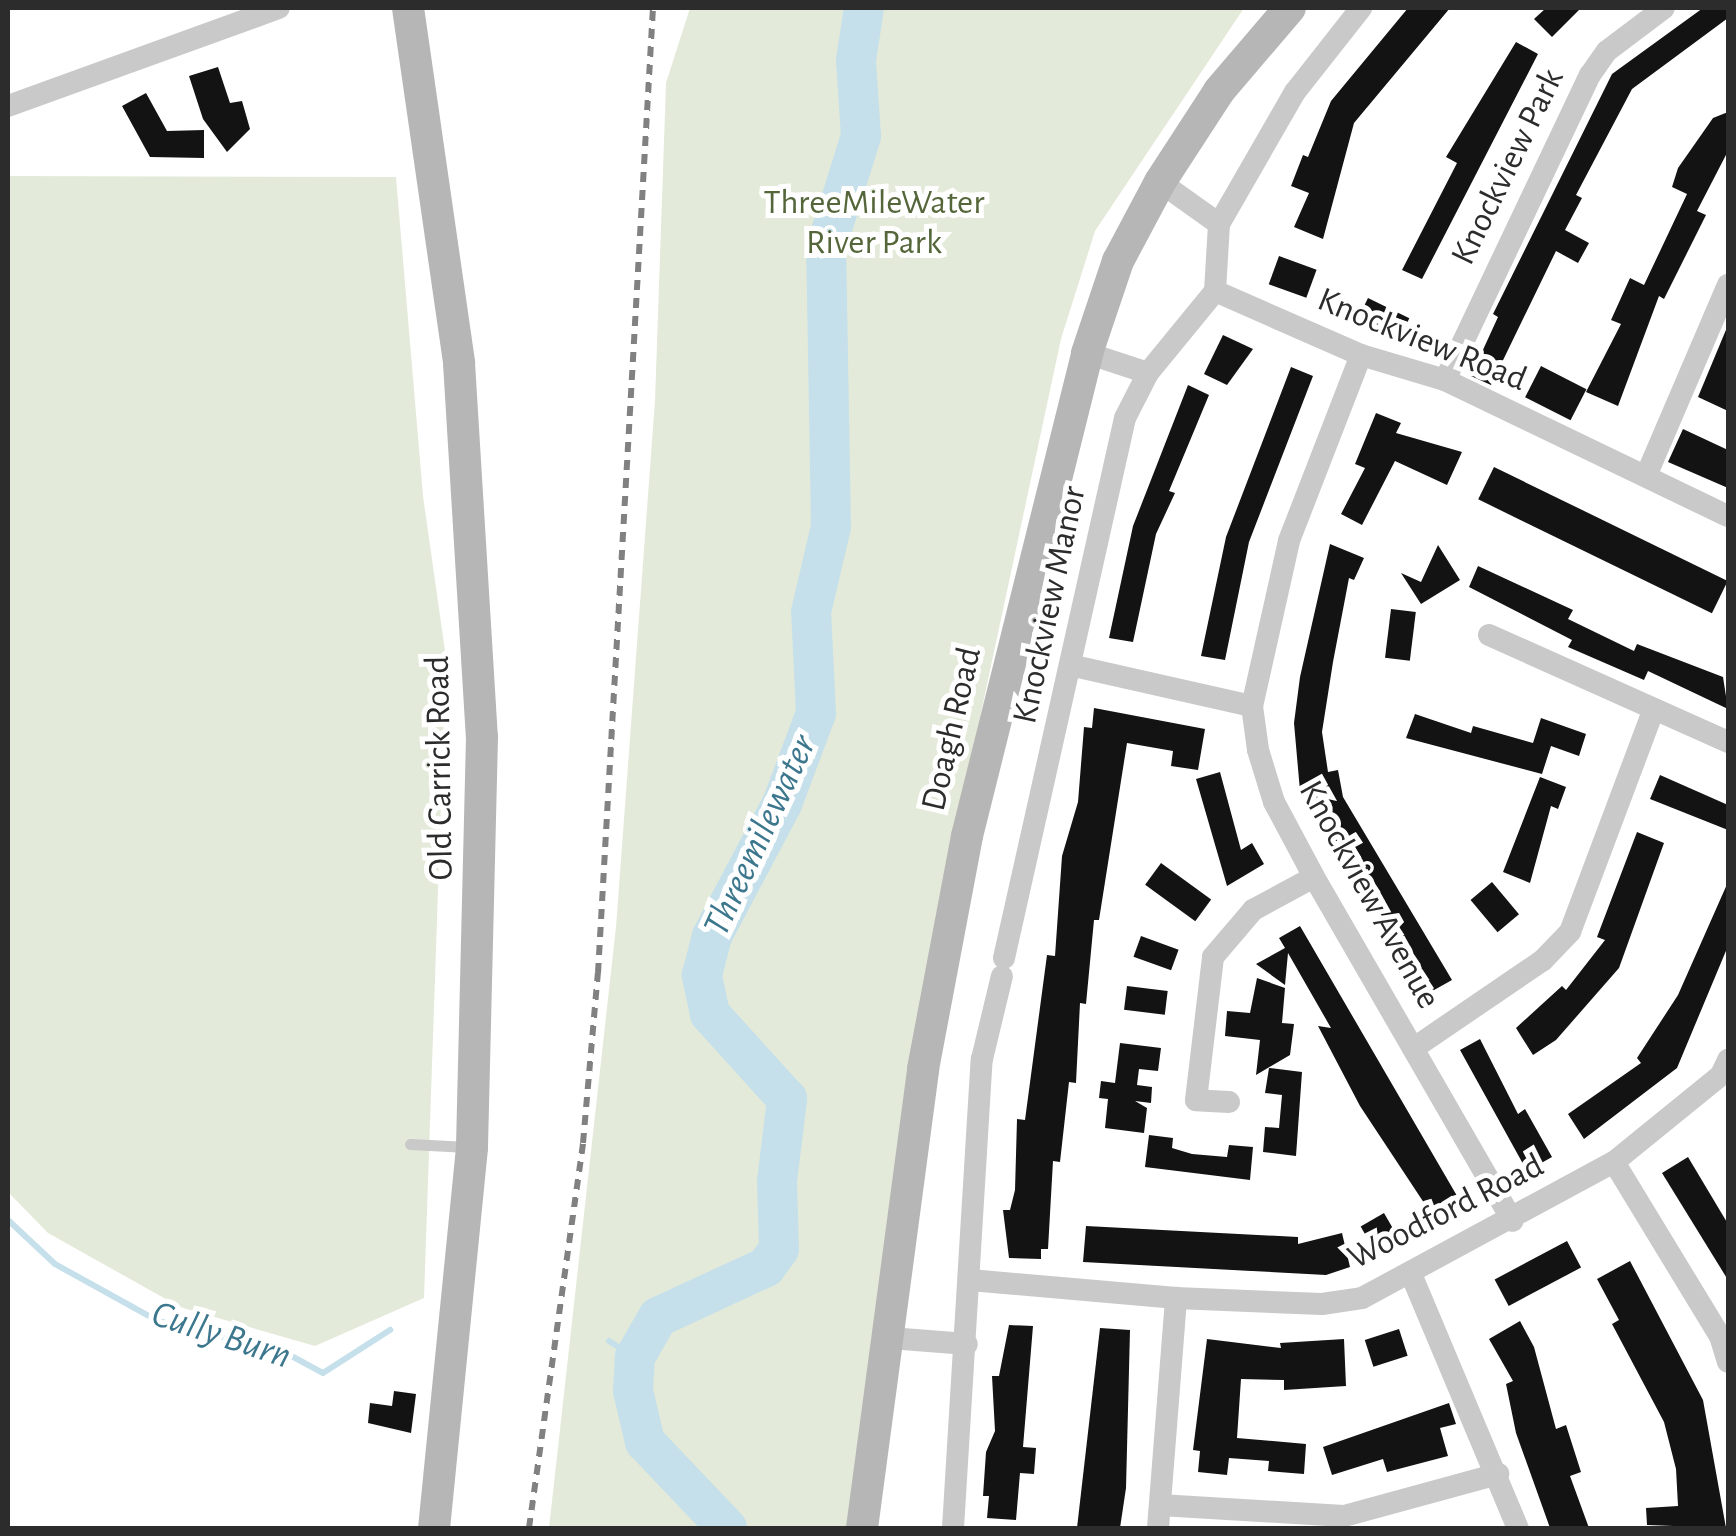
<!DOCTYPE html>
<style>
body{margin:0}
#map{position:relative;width:1736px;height:1536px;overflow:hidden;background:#fff;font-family:"Alegreya Sans",sans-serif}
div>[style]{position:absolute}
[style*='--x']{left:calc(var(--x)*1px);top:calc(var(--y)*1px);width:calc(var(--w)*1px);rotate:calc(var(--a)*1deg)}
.green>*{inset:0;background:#e4ead9}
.stream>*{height:6px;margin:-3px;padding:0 3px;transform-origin:3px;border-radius:3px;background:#c5e0ea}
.river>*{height:40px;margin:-20px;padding:0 20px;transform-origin:20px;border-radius:20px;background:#c5e0ea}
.building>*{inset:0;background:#131313;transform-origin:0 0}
.lane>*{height:11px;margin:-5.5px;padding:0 5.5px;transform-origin:5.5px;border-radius:5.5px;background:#c9c9c9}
.street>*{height:22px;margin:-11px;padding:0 11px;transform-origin:11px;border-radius:11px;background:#c9c9c9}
.secondary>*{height:32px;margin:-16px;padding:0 16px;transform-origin:16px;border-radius:16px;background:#b6b6b6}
.rail>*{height:6px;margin-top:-3px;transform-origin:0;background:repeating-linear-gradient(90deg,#818181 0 10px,transparent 0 18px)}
span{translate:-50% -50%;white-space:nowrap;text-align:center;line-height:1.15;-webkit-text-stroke:10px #fff;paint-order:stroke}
.street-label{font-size:35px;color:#2c2c2c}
.park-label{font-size:35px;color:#55673a}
.water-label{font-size:38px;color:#3c778d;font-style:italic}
.frame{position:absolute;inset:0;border:10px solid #2c2c2c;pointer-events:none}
</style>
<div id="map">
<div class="green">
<i style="clip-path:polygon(690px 8px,1244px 8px,1095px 231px,1061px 339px,925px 974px,854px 1528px,549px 1528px,616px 927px,655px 401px,666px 83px)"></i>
<i style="clip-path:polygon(8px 176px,396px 177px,423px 496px,446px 658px,424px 1298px,315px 1346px,180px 1307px,48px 1233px,8px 1192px)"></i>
</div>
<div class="stream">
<i style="--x:8;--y:1220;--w:64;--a:43.1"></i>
<i style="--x:55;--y:1264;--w:118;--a:29"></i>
<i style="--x:158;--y:1321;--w:130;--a:13.8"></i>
<i style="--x:284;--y:1352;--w:44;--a:28.3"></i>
<i style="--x:323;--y:1373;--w:80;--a:-32.7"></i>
<i style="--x:609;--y:1341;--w:31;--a:32"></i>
</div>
<div class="river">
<i style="--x:727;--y:1528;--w:119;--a:-133.6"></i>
<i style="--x:645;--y:1442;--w:52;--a:-103.2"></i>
<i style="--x:633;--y:1391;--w:34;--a:-87"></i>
<i style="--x:635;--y:1357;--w:46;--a:-60.1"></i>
<i style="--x:658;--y:1317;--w:119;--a:-24.8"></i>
<i style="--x:766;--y:1267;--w:22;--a:-54"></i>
<i style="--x:779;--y:1249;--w:68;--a:-91.7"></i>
<i style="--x:777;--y:1181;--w:83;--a:-83"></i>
<i style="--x:787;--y:1099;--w:115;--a:-132.2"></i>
<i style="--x:710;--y:1014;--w:40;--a:-102"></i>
<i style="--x:702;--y:975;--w:40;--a:-75.6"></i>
<i style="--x:712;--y:936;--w:149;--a:-62.1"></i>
<i style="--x:782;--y:804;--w:97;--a:-69.5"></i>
<i style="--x:816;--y:713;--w:101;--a:-92.8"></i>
<i style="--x:811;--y:612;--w:87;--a:-76.8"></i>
<i style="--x:831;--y:527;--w:279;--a:-91"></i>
<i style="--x:826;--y:248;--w:117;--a:-72.6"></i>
<i style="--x:861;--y:136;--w:76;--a:-93.8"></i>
<i style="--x:856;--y:60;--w:53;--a:-81.3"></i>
</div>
<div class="building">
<i style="clip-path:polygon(1408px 8px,1450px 8px,1354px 123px,1323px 239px,1294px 227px,1309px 193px,1291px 186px,1303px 155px,1308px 157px,1331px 101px)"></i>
<i style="clip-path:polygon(1546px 8px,1581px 8px,1552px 37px,1534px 19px)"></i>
<i style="clip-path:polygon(1703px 8px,1728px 8px,1728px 18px,1632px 89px,1576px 195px,1582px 198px,1565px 230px,1589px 243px,1578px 263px,1556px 251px,1491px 385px,1471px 376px,1498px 317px,1493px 314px,1612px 74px)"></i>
<i style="clip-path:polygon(1516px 42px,1538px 54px,1422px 279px,1402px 270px,1457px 163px,1446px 157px)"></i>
<i style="clip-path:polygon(218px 67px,230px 103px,242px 101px,250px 129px,227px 152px,203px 119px,189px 76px)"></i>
<i style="clip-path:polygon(146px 93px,167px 131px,204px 130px,204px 158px,150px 157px,122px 106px)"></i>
<i style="clip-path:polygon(1728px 112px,1728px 151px,1697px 211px,1706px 215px,1664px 299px,1659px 296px,1618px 406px,1586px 392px,1621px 324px,1611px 320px,1630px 278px,1644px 285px,1687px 194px,1672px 187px,1678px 168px,1713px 118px)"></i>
<i style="left:1279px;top:256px;width:40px;height:30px;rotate:20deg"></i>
<i style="left:1368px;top:298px;width:46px;height:28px;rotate:26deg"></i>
<i style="clip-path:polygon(1728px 325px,1728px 411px,1698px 397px)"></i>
<i style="clip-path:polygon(1223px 335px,1253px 349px,1227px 385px,1204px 374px)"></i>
<i style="left:1541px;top:366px;width:51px;height:35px;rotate:27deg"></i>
<i style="clip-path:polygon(1291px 367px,1313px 376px,1249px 542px,1225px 660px,1201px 656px,1226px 537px)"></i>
<i style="clip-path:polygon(1188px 385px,1209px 395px,1169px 491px,1175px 493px,1156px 534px,1133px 642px,1109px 638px,1133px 526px)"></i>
<i style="clip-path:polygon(1376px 413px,1401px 423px,1396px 433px,1462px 452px,1447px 485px,1395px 461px,1362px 525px,1341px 514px,1365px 468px,1355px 464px)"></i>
<i style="clip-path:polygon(1683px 429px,1728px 450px,1728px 488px,1668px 462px)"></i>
<i style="left:1494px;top:467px;width:260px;height:36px;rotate:26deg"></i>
<i style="clip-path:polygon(1330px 544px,1364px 558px,1354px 580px,1349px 578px,1333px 662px,1322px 732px,1328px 772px,1338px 770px,1343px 797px,1452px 980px,1427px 994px,1394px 915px,1384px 920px,1342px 842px,1336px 846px,1308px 790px,1300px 791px,1294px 723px,1300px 677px)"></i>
<i style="clip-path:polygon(1438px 545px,1460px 580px,1421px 604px,1401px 573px,1421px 582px)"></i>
<i style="clip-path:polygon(1478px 566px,1573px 610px,1568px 619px,1634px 651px,1637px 644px,1723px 677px,1728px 709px,1648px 671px,1644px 680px,1568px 647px,1572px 640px,1469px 587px)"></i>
<i style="left:1391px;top:609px;width:25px;height:49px;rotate:7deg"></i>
<i style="clip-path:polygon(1094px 708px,1205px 729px,1198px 770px,1171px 766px,1173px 751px,1127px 743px,1099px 920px,1094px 920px,1086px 1004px,1080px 1003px,1076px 1083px,1069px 1082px,1060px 1162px,1053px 1161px,1048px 1249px,1041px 1249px,1041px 1259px,1009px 1258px,1003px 1210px,1010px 1210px,1015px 1190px,1017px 1119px,1025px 1120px,1047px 955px,1055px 956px,1062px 856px,1078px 802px,1084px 727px,1092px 728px)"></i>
<i style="clip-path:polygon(1415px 714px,1471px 733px,1473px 726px,1533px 743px,1541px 718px,1586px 734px,1579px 756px,1551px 746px,1542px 774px,1406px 738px)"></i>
<i style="clip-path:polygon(1220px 772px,1241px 850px,1252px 843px,1264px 864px,1227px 886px,1196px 779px)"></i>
<i style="clip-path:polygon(1660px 775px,1728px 805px,1728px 830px,1650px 799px)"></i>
<i style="clip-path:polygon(1540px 777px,1566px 787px,1558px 809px,1551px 806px,1530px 883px,1503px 872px)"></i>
<i style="clip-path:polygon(1637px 832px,1664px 843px,1619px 968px,1556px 1040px,1533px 1055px,1516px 1028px,1562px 986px,1566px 990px,1605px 940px,1597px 937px)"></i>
<i style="left:1161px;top:863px;width:62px;height:27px;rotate:36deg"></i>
<i style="left:1492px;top:882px;width:42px;height:28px;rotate:50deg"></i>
<i style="clip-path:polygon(1728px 882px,1728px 946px,1677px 1068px,1584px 1139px,1568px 1114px,1641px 1063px,1637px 1058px,1678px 995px)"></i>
<i style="clip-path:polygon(1300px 926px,1460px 1201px,1434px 1218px,1360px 1106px,1318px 1026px,1331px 1028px,1288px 953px,1285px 985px,1256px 964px,1285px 948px,1279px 938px)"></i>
<i style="left:1141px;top:936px;width:40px;height:22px;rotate:20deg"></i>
<i style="clip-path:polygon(1257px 978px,1285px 988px,1282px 1023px,1294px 1024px,1290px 1055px,1256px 1075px,1260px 1040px,1225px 1036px,1227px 1011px,1250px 1013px)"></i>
<i style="left:1127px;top:986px;width:41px;height:24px;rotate:7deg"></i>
<i style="clip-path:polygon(1480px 1039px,1518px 1114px,1525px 1109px,1552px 1157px,1527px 1171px,1460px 1050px)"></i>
<i style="clip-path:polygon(1120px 1043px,1161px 1048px,1158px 1071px,1139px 1069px,1137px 1085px,1152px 1087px,1151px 1103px,1135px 1101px,1147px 1108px,1144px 1133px,1105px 1128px,1108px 1099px,1099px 1098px,1101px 1081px,1115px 1083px)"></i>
<i style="clip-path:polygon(1269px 1068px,1302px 1072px,1296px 1156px,1263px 1152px,1265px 1127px,1279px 1128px,1282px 1095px,1265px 1093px)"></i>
<i style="clip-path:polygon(1149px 1135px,1173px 1138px,1172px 1148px,1192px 1154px,1227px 1157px,1229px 1145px,1253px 1147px,1250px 1180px,1145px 1167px)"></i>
<i style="clip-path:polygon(1688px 1157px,1728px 1224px,1728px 1280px,1662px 1173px)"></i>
<i style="left:1384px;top:1213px;width:30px;height:27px;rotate:60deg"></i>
<i style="clip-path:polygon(1086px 1226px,1298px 1237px,1298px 1244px,1342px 1233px,1350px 1267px,1326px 1275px,1083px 1262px)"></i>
<i style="left:1567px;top:1241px;width:30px;height:82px;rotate:62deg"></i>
<i style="clip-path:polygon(1630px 1261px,1703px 1400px,1726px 1528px,1647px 1525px,1646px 1508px,1678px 1506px,1676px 1469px,1664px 1422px,1612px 1324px,1619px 1320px,1597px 1279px)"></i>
<i style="clip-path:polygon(1520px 1321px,1534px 1347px,1556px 1429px,1566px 1425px,1581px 1472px,1570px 1476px,1589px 1528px,1550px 1528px,1516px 1433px,1506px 1384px,1513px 1381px,1489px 1339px)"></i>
<i style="clip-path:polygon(1009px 1325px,1033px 1326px,1023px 1447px,1036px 1448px,1034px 1474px,1020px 1473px,1016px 1520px,987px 1518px,989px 1496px,983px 1496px,986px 1452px,995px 1431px,992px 1376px,999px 1376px)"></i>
<i style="clip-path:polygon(1100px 1328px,1130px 1330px,1126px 1488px,1120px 1528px,1077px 1528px)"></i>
<i style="left:1399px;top:1329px;width:28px;height:36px;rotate:72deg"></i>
<i style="clip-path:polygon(1207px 1339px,1281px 1348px,1280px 1343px,1344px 1339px,1346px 1386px,1284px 1390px,1284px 1380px,1241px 1379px,1237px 1438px,1306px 1444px,1304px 1474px,1268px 1471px,1269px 1461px,1229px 1458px,1227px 1475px,1198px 1472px,1200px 1451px,1193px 1450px)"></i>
<i style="clip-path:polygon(394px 1391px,416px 1394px,411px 1433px,368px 1423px,370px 1403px,392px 1406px)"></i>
<i style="clip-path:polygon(1449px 1403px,1456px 1424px,1440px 1428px,1448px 1456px,1387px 1472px,1383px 1459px,1332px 1475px,1323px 1447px)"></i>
</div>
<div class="lane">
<i style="--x:410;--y:1144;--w:58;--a:3"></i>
</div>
<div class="street">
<i style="--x:8;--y:106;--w:288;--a:-19.9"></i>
<i style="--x:1160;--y:182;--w:72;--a:35.4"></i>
<i style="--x:1219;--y:224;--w:67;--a:93.4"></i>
<i style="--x:1215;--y:291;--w:159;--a:23.7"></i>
<i style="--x:1361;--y:355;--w:88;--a:16.6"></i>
<i style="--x:1445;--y:380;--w:314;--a:25.7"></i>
<i style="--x:1219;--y:224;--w:152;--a:-60.1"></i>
<i style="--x:1295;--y:92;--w:107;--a:-51.8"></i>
<i style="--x:1087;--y:353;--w:64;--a:18.2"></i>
<i style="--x:1361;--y:355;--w:199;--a:111.2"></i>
<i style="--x:1289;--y:541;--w:169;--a:102.6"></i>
<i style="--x:1252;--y:706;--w:44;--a:82.2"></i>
<i style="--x:1258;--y:750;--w:54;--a:72.9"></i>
<i style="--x:1274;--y:802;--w:85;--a:61.9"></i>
<i style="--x:1314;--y:877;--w:397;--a:60"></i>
<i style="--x:1445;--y:380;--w:338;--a:-64.6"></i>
<i style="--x:1590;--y:75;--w:29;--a:-55"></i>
<i style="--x:1607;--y:51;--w:71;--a:-37"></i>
<i style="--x:1646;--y:476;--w:208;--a:-66.8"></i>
<i style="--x:1489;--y:635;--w:262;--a:24.1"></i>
<i style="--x:1074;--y:666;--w:182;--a:12.7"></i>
<i style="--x:1004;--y:958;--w:553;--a:-77.37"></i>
<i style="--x:1125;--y:418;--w:51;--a:-62.9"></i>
<i style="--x:1148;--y:373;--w:106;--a:-50.7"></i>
<i style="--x:1414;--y:1048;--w:156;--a:-34.3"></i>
<i style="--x:1543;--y:960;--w:39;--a:-46"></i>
<i style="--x:1570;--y:932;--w:238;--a:-69.4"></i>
<i style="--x:1229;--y:1102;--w:33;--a:-177"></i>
<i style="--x:1196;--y:1100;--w:144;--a:-83.2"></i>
<i style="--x:1213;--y:957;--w:62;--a:-49.6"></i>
<i style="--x:1253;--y:910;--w:69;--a:-28.4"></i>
<i style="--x:1614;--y:1162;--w:204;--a:58.7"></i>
<i style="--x:1720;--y:1336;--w:27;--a:73"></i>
<i style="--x:1411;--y:1274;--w:276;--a:67.2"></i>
<i style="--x:970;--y:1280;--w:207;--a:5"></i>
<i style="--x:1176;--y:1298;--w:146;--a:2.4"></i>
<i style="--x:1322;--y:1304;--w:40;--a:-8.5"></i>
<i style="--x:1362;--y:1298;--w:286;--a:-28.4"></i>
<i style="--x:1614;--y:1162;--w:138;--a:-39.1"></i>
<i style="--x:1721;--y:1075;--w:17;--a:-65"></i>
<i style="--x:890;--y:1338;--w:77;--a:4.5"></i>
<i style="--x:1160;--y:1505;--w:184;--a:3.4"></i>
<i style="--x:1344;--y:1516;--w:160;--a:-15.3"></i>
<i style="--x:953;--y:1528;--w:470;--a:-86.5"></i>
<i style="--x:982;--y:1059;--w:85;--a:-76.5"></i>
<i style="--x:1158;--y:1528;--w:231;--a:-85.5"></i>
</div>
<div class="secondary">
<i style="--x:408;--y:8;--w:359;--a:81.8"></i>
<i style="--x:459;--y:363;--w:375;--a:86.5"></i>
<i style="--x:482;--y:737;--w:411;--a:91.4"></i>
<i style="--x:472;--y:1148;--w:382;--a:95.7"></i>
<i style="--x:862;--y:1528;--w:463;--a:-82.4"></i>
<i style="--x:923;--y:1069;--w:237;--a:-79.3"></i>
<i style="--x:967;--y:836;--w:498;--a:-76"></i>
<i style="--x:1087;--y:353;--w:97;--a:-71.4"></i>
<i style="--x:1118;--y:261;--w:89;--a:-62"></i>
<i style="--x:1160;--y:182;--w:108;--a:-57"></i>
<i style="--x:1219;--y:91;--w:109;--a:-49.5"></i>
</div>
<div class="rail">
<i style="--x:529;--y:1528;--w:389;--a:-82"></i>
<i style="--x:583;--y:1143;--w:171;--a:-85"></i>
<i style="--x:598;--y:973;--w:967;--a:-86.74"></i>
</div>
<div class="street-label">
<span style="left:1508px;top:167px;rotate:-64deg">Knockview Park</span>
<span style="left:1422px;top:340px;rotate:22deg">Knockview Road</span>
<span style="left:1050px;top:605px;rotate:-78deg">Knockview Manor</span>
<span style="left:952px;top:729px;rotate:-77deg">Doagh Road</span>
<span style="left:440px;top:768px;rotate:-91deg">Old Carrick Road</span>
<span style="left:1369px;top:895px;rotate:61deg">Knockview Avenue</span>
<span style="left:1446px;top:1212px;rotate:-27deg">Woodford Road</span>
</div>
<div class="park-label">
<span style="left:874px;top:223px">ThreeMileWater<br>River Park</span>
</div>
<div class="water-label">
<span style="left:761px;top:836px;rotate:-65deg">Threemilewater</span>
<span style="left:221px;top:1336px;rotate:18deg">Cully Burn</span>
</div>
<div class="frame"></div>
</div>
